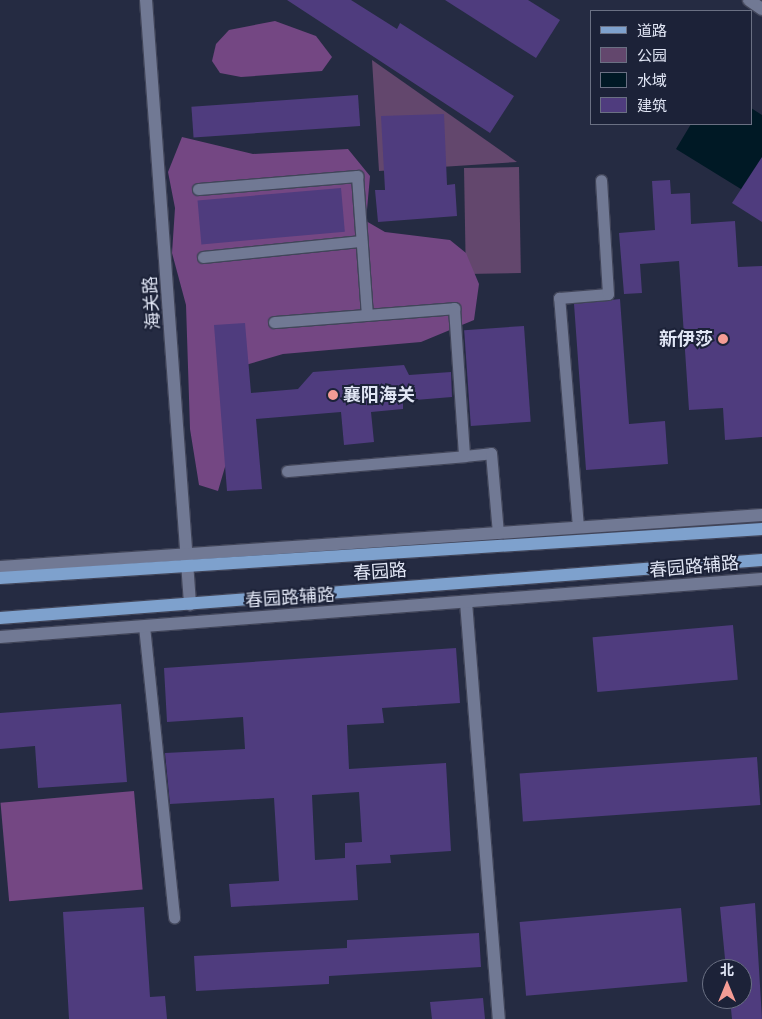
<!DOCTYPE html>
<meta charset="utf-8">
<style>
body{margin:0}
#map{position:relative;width:762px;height:1019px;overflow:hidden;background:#252b42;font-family:"PT Sans Narrow","Noto Sans SC",sans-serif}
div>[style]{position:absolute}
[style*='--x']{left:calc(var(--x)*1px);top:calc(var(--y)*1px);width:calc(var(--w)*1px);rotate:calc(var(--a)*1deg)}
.green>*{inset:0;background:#63476d;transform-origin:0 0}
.forest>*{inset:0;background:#744783;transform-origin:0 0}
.water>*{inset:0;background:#001925}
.building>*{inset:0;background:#4f3c7e;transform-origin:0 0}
.roads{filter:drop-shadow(1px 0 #414559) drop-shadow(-1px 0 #414559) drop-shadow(0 1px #414559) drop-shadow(0 -1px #414559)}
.lane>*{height:11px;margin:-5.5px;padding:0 5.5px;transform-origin:5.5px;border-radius:5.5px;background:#717994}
.street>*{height:12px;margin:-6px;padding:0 6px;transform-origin:6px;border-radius:6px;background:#717994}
.secondary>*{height:12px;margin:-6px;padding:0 6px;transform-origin:6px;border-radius:6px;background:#717994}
.primary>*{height:12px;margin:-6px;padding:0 6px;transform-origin:6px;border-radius:6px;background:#7ea1cd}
.dots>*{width:14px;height:14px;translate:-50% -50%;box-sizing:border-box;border:2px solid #1c2238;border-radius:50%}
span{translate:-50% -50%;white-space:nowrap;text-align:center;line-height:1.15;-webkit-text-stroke:4px #1c2238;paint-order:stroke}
.street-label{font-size:18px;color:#e0e5f4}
.poi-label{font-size:18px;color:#e0e5f4;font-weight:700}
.right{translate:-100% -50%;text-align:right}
.left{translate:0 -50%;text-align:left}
.legend{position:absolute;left:590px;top:10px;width:162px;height:115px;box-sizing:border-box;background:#1c2238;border:1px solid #6a7083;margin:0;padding:6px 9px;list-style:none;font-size:15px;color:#e0e5f4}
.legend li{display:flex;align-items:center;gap:10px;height:25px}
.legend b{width:25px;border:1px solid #6a7083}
.north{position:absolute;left:702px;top:959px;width:50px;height:50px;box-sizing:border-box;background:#1c2238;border:1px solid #6a7083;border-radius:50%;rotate:0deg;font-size:14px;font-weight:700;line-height:20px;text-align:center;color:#e0e5f4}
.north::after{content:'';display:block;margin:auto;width:18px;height:22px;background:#f59c95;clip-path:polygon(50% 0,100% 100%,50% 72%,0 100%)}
</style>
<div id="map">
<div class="green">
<i style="clip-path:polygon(372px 60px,517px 162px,379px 171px)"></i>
<i style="left:519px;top:167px;width:106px;height:55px;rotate:89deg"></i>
</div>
<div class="forest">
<i style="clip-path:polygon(275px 21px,316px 36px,332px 57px,322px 71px,241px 77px,220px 73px,212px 61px,216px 44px,229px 30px)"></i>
<i style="clip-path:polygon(182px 137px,253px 154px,348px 149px,370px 176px,366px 221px,385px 232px,450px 240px,466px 253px,479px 284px,474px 320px,421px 342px,283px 354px,235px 368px,232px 443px,218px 491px,199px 485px,190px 429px,186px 305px,172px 253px,175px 208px,168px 172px)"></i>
<i style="left:134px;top:791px;width:99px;height:134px;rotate:85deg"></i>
</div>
<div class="water">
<i style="clip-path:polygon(751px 108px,762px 115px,762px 202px,676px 149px,691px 124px,751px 124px)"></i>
</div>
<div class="building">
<i style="clip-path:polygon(287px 0,351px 0,397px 29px,400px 23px,514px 96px,490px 133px)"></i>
<i style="clip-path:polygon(445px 0,528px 0,560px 20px,536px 58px)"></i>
<i style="left:358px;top:95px;width:31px;height:167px;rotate:86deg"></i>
<i style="clip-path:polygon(444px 114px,447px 185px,455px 184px,457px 216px,378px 222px,375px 190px,385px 190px,381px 116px)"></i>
<i style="clip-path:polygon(762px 157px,762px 222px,732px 203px)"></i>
<i style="clip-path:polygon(670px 180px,671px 194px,690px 193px,691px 224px,735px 221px,738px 267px,762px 266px,762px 437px,725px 440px,723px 408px,689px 410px,679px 261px,640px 264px,642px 293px,624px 294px,619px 233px,655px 230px,652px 181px)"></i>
<i style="left:341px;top:188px;width:44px;height:144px;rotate:85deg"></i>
<i style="clip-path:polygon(620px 299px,629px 424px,665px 421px,668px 464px,586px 470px,574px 304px)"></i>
<i style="clip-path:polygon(245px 323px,251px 393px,298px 389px,313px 372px,404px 365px,409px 375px,451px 372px,452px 397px,403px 401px,403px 409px,371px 412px,374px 442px,344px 445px,341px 412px,256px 419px,262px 489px,227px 491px,214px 325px)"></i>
<i style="left:524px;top:326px;width:96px;height:60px;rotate:86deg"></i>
<i style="left:733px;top:625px;width:55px;height:141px;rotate:85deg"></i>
<i style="clip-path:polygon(evenodd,456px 648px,460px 703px,382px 708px,384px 723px,347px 725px,349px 769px,446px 763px,451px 851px,390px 855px,391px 863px,356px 865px,358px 900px,231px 907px,229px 884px,279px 881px,274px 798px,170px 804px,165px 753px,245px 749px,243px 717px,167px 722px,164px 668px,456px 648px,359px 792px,362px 842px,345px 843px,345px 858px,315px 860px,312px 795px,359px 792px)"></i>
<i style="clip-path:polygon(121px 704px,127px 782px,38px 788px,35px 746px,0 749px,0 713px)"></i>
<i style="left:757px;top:757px;width:48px;height:238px;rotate:86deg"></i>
<i style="clip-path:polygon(755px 903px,762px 1019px,732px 1019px,730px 999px,742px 999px,742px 969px,726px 969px,720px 907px)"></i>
<i style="clip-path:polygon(144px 907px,150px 997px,165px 996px,167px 1019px,69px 1019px,63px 912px)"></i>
<i style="left:681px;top:908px;width:74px;height:162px;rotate:85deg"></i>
<i style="clip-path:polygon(479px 933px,481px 967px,329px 976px,329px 984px,196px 991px,194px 956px,347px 948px,347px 940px)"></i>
<i style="clip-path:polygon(483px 998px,485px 1019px,432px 1019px,430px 1002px)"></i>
</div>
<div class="roads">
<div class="lane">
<i style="--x:198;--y:189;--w:160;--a:-4.7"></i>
<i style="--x:357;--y:176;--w:139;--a:85.9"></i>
<i style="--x:203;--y:257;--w:159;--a:-5.8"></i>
<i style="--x:274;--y:322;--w:181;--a:-4.4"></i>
<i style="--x:454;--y:308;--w:148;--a:86.1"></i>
<i style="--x:464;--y:456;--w:27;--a:-6"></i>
<i style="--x:491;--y:453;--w:80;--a:85"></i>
<i style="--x:287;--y:471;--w:178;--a:-4.8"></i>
<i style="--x:578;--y:527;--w:230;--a:-94.7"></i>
<i style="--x:559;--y:298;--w:49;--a:-4.7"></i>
<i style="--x:608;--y:294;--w:114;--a:-93.5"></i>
<i style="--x:144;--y:626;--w:293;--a:84.1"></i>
</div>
<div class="street">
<i style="--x:146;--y:0;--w:606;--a:85.83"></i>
<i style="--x:749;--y:0;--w:16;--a:35"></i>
<i style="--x:466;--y:602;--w:418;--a:85.5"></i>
</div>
<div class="secondary">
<i style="--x:0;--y:567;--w:764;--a:-3.9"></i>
<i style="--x:0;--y:637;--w:764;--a:-4.35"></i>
</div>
<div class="primary">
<i style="--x:0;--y:578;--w:764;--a:-3.68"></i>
<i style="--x:0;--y:618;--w:764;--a:-4.35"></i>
</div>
</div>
<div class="dots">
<i style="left:723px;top:339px;background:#f59c95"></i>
<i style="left:333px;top:395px;background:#f59c95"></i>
</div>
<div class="street-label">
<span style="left:152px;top:303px;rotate:-94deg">海关路</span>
<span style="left:694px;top:567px;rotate:-5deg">春园路辅路</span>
<span style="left:380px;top:572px;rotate:-4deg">春园路</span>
<span style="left:290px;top:598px;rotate:-4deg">春园路辅路</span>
</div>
<div class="poi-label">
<span class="right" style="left:713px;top:339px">新伊莎</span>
<span class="left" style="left:343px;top:395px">襄阳海关</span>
</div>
<ul class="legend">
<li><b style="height:6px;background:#7ea1cd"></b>道路</li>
<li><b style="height:14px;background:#63476d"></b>公园</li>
<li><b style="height:14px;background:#001925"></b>水域</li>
<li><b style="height:14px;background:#4f3c7e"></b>建筑</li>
</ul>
<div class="north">北</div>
</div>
